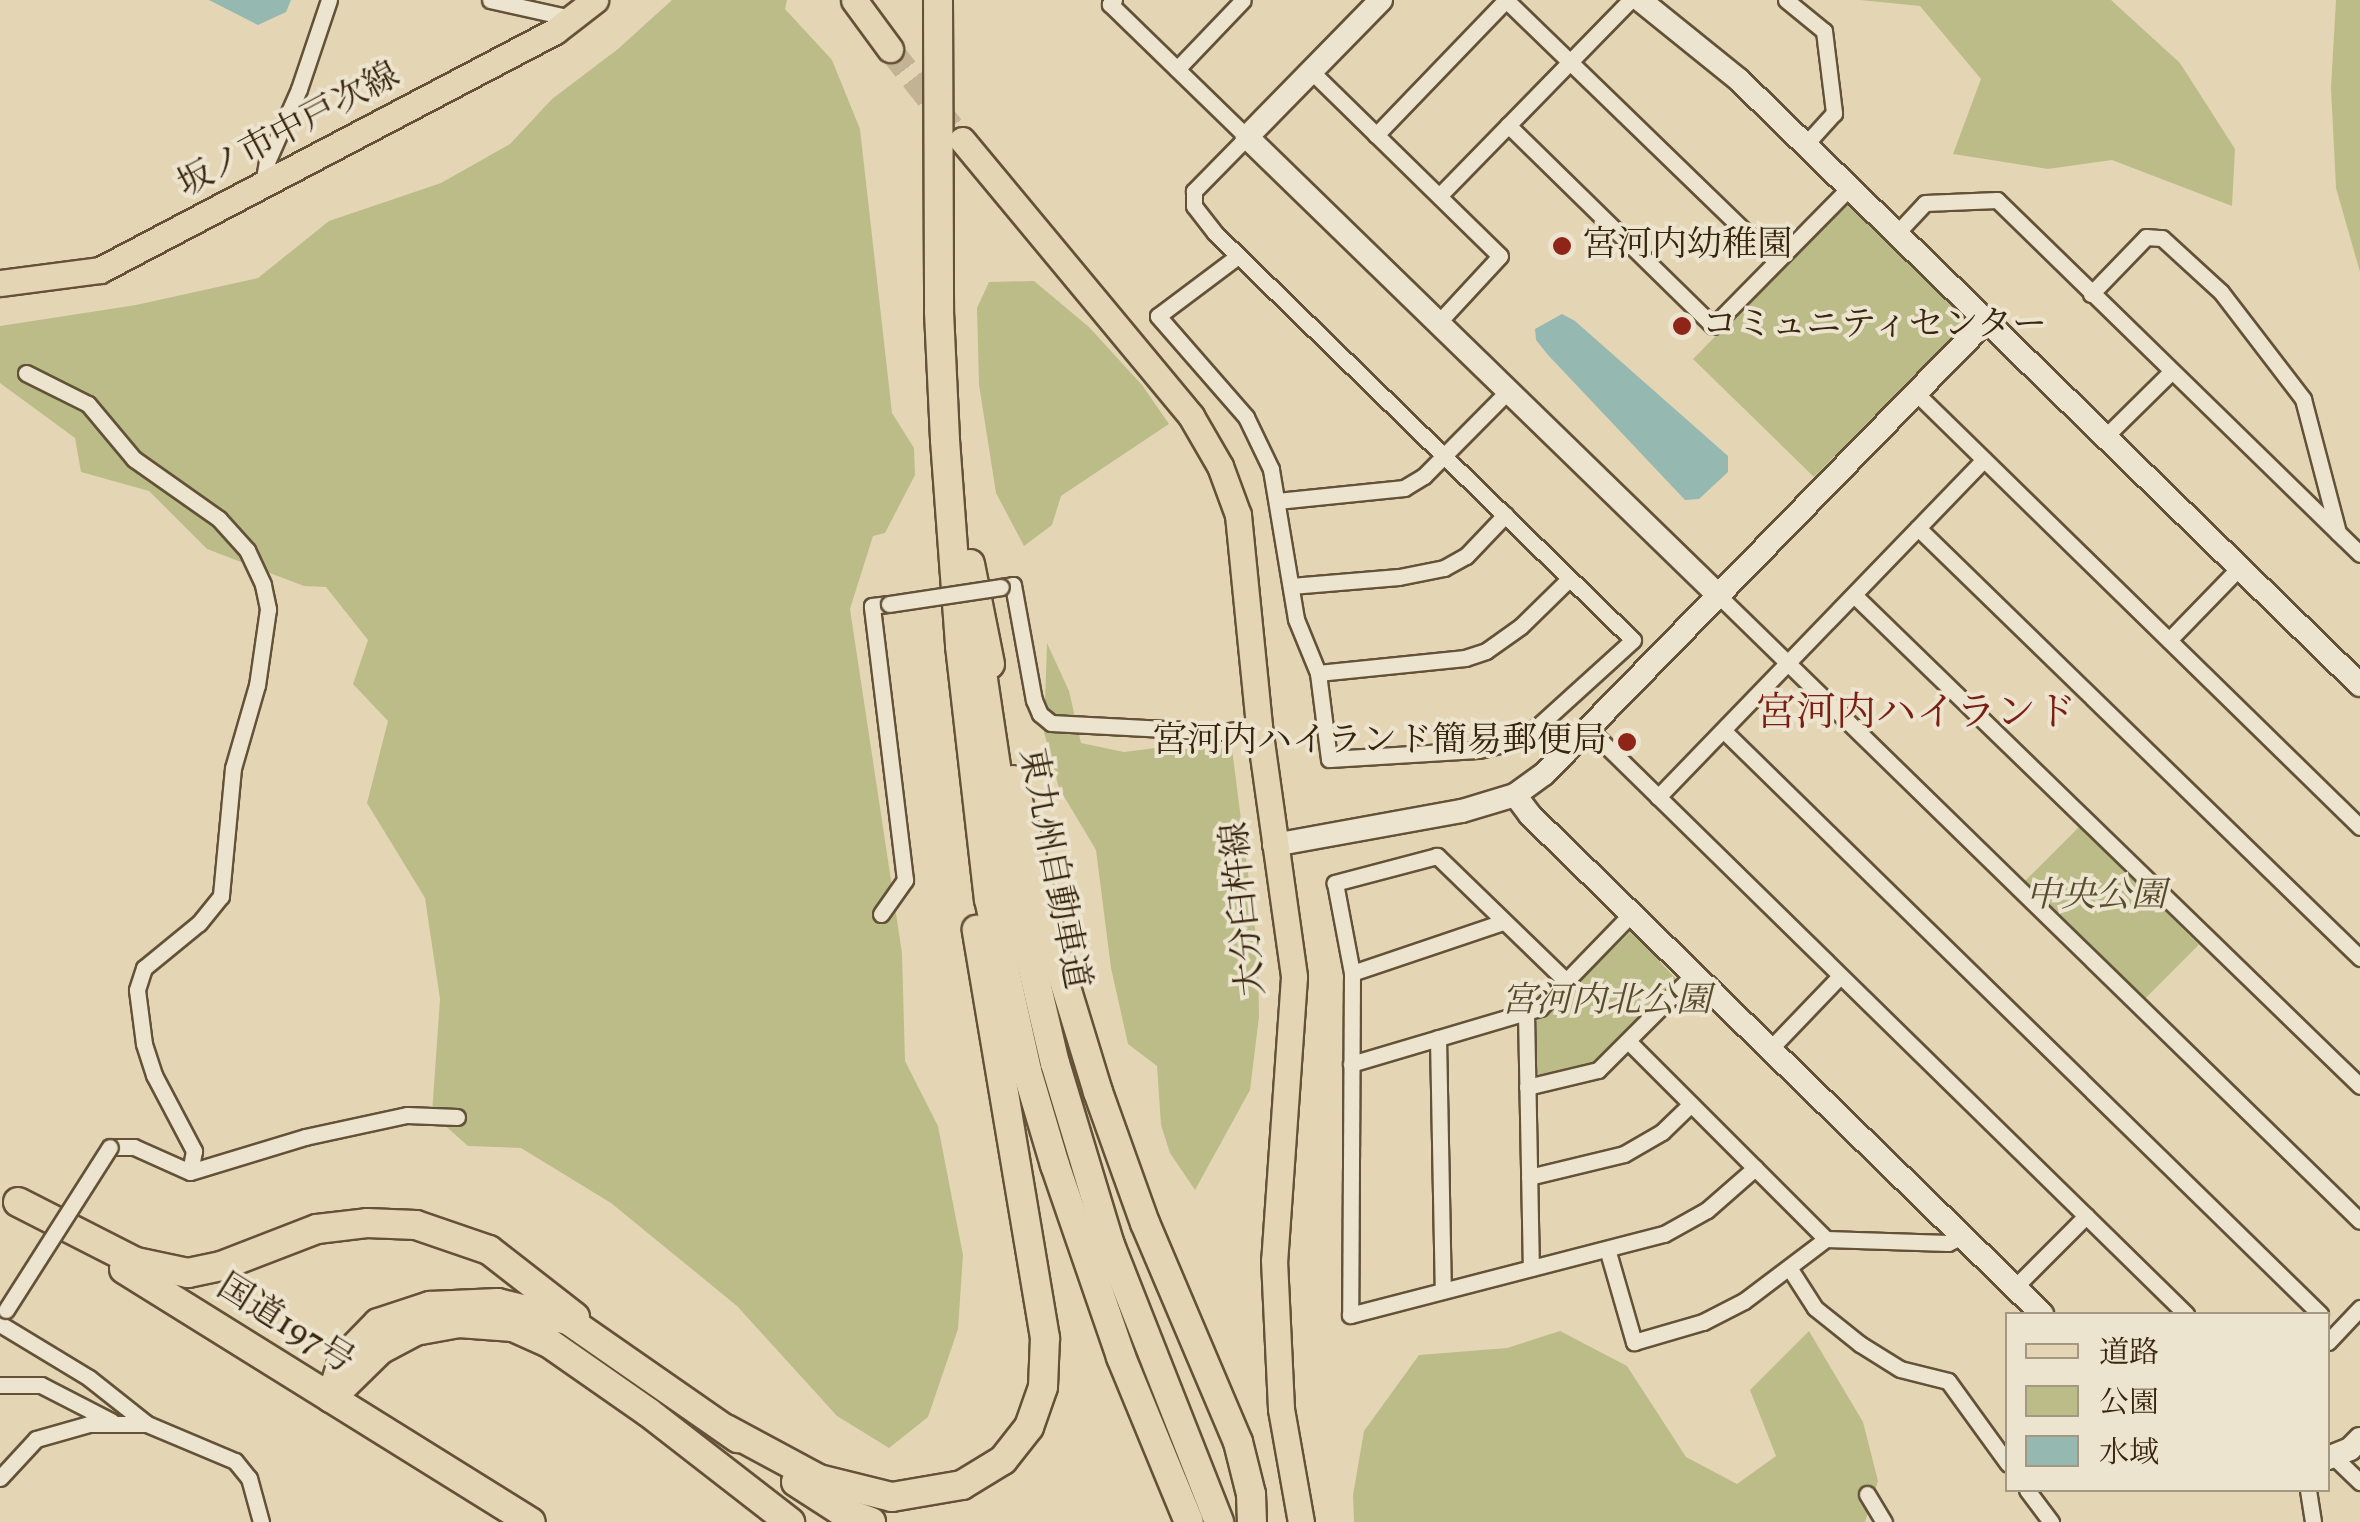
<!DOCTYPE html>
<meta charset="utf-8">
<style>
body{margin:0}
#map{position:relative;width:2360px;height:1522px;overflow:hidden;background:#e4d6b5;font-family:Vollkorn,"Noto Serif JP",serif}
div>[style]{position:absolute}
[style*='--x']{left:calc(var(--x)*1px);top:calc(var(--y)*1px);width:calc(var(--w)*1px);rotate:calc(var(--a)*1deg)}
.green>*{inset:0;background:#bcbc88;transform-origin:0 0}
.water>*{inset:0;background:#95b9b1}
.primary-tunnel>*{height:25px;margin-top:-12.5px;transform-origin:0;background:repeating-linear-gradient(90deg,#c2b394 0 25px,transparent 0 37px)}
.roads{filter:drop-shadow(2px 0 #635238) drop-shadow(-2px 0 #635238) drop-shadow(0 2px #635238) drop-shadow(0 -2px #635238)}
.street>*{height:15px;margin:-7.5px;padding:0 7.5px;transform-origin:7.5px;border-radius:7.5px;background:#ede4cf}
.secondary>*{height:22px;margin:-11px;padding:0 11px;transform-origin:11px;border-radius:11px;background:#ede4cf}
.primary>*{height:25px;margin:-12.5px;padding:0 12.5px;transform-origin:12.5px;border-radius:12.5px;background:#e4d6b5}
.highway>*{height:28px;margin:-14px;padding:0 14px;transform-origin:14px;border-radius:14px;background:#e4d6b5}
.bridges{filter:drop-shadow(2px 0 #635238) drop-shadow(-2px 0 #635238) drop-shadow(0 2px #635238) drop-shadow(0 -2px #635238)}
.street-bridge>*{height:15px;margin:-7.5px;padding:0 7.5px;transform-origin:7.5px;border-radius:7.5px;background:#ede4cf}
.dots>*{width:28px;height:28px;translate:-50% -50%;box-sizing:border-box;border:5px solid #ede4cf;border-radius:50%}
span{translate:-50% -50%;white-space:nowrap;text-align:center;line-height:1.15;-webkit-text-stroke:8px #ede4cf;paint-order:stroke}
.street-label{font-size:35px;color:#38260f}
.poi-label{font-size:35px;color:#38260f}
.left{translate:0 -50%;text-align:left}
.right{translate:-100% -50%;text-align:right}
.park-label{font-size:35px;color:#594c2d;font-style:italic}
.quarter-label{font-size:40px;color:#7a1f14}
.legend{position:absolute;left:2005px;top:1312px;width:325px;height:180px;box-sizing:border-box;background:#ede4cf;border:2px solid #a59882;margin:0;padding:12px 18px;list-style:none;font-size:30px;color:#38260f}
.legend li{display:flex;align-items:center;gap:20px;height:50px}
.legend b{width:50px;border:2px solid #a59882}
</style>
<div id="map">
<div class="green">
<i style="clip-path:polygon(672px 0,787px 0,785px 9px,832px 60px,860px 129px,892px 413px,914px 448px,915px 475px,885px 533px,873px 536px,850px 609px,902px 953px,905px 1061px,938px 1126px,963px 1255px,958px 1329px,928px 1417px,889px 1448px,837px 1416px,737px 1306px,611px 1203px,521px 1148px,468px 1146px,432px 1114px,440px 999px,425px 898px,367px 803px,388px 721px,353px 684px,368px 640px,326px 587px,304px 586px,207px 549px,149px 491px,81px 472px,75px 438px,0 383px,0 326px,136px 305px,258px 278px,329px 221px,441px 183px,510px 144px,552px 99px,618px 49px)"></i>
<i style="clip-path:polygon(1860px 0,2111px 0,2180px 63px,2235px 149px,2232px 206px,2112px 160px,2048px 169px,1953px 154px,1981px 79px,1920px 6px)"></i>
<i style="clip-path:polygon(2336px 0,2360px 0,2360px 272px,2336px 188px,2331px 88px)"></i>
<i style="clip-path:polygon(1846px 204px,1851px 204px,1965px 315px,1965px 324px,1814px 477px,1693px 359px)"></i>
<i style="clip-path:polygon(1034px 281px,1089px 327px,1142px 385px,1169px 424px,1061px 496px,1052px 525px,1024px 546px,996px 493px,979px 385px,977px 308px,989px 282px)"></i>
<i style="clip-path:polygon(1047px 643px,1069px 691px,1081px 743px,1124px 752px,1171px 746px,1232px 749px,1258px 952px,1259px 1017px,1250px 1090px,1195px 1190px,1170px 1153px,1161px 1125px,1157px 1066px,1128px 1044px,1111px 968px,1096px 850px,1059px 788px,1044px 732px)"></i>
<i style="left:2080px;top:826px;width:168px;height:79px;rotate:45deg"></i>
<i style="clip-path:polygon(1631px 931px,1678px 981px,1594px 1064px,1541px 1077px,1535px 1070px,1534px 1024px)"></i>
<i style="clip-path:polygon(1560px 1331px,1627px 1366px,1686px 1457px,1737px 1484px,1776px 1456px,1750px 1390px,1809px 1331px,1863px 1422px,1878px 1481px,1865px 1522px,1354px 1522px,1353px 1495px,1364px 1431px,1419px 1355px,1507px 1348px)"></i>
</div>
<div class="water">
<i style="clip-path:polygon(209px 0,291px 0,286px 12px,258px 25px)"></i>
<i style="clip-path:polygon(1562px 314px,1575px 321px,1728px 456px,1728px 472px,1699px 499px,1685px 500px,1548px 355px,1536px 340px,1535px 329px)"></i>
</div>
<div class="primary-tunnel">
<i style="--x:890;--y:49;--w:116;--a:51.6"></i>
</div>
<div class="roads">
<div class="street">
<i style="--x:490;--y:0;--w:83;--a:12.5"></i>
<i style="--x:1114;--y:0;--w:6;--a:135"></i>
<i style="--x:1110;--y:4;--w:191;--a:44.2"></i>
<i style="--x:1247;--y:137;--w:76;--a:134.5"></i>
<i style="--x:1194;--y:191;--w:15;--a:90"></i>
<i style="--x:1194;--y:206;--w:34;--a:52"></i>
<i style="--x:1215;--y:233;--w:583;--a:44.24"></i>
<i style="--x:1633;--y:640;--w:130;--a:137.8"></i>
<i style="--x:1537;--y:727;--w:37;--a:153"></i>
<i style="--x:1504;--y:744;--w:27;--a:167"></i>
<i style="--x:1478;--y:750;--w:149;--a:176.5"></i>
<i style="--x:1329;--y:759;--w:87;--a:-97.3"></i>
<i style="--x:1318;--y:673;--w:58;--a:-112.2"></i>
<i style="--x:1296;--y:619;--w:152;--a:-99.5"></i>
<i style="--x:1271;--y:469;--w:58;--a:-115.7"></i>
<i style="--x:1246;--y:417;--w:134;--a:-131.1"></i>
<i style="--x:1158;--y:316;--w:100;--a:-36.9"></i>
<i style="--x:1786;--y:0;--w:49;--a:39.2"></i>
<i style="--x:1824;--y:31;--w:83;--a:83"></i>
<i style="--x:1834;--y:113;--w:43;--a:132.2"></i>
<i style="--x:1177;--y:69;--w:95;--a:-46.3"></i>
<i style="--x:1311;--y:71;--w:264;--a:44.4"></i>
<i style="--x:1500;--y:256;--w:93;--a:132.8"></i>
<i style="--x:1508;--y:125;--w:287;--a:44.4"></i>
<i style="--x:1713;--y:326;--w:194;--a:-45.4"></i>
<i style="--x:1376;--y:135;--w:187;--a:-46.1"></i>
<i style="--x:1506;--y:0;--w:376;--a:44.1"></i>
<i style="--x:263;--y:184;--w:22;--a:-80"></i>
<i style="--x:267;--y:162;--w:80;--a:-66.3"></i>
<i style="--x:299;--y:89;--w:94;--a:-71.4"></i>
<i style="--x:1439;--y:196;--w:274;--a:-45.7"></i>
<i style="--x:1896;--y:234;--w:42;--a:-46.9"></i>
<i style="--x:1925;--y:203;--w:72;--a:-2.4"></i>
<i style="--x:1997;--y:200;--w:507;--a:44.28"></i>
<i style="--x:2091;--y:294;--w:79;--a:-46"></i>
<i style="--x:2146;--y:237;--w:16;--a:4"></i>
<i style="--x:2162;--y:238;--w:80;--a:42.5"></i>
<i style="--x:2221;--y:292;--w:135;--a:52.5"></i>
<i style="--x:2303;--y:399;--w:138;--a:75.3"></i>
<i style="--x:26;--y:373;--w:69;--a:26.6"></i>
<i style="--x:88;--y:404;--w:72;--a:50.1"></i>
<i style="--x:134;--y:459;--w:104;--a:35.2"></i>
<i style="--x:219;--y:519;--w:42;--a:47.9"></i>
<i style="--x:247;--y:550;--w:38;--a:65"></i>
<i style="--x:263;--y:585;--w:25;--a:78"></i>
<i style="--x:268;--y:609;--w:77;--a:98.2"></i>
<i style="--x:257;--y:685;--w:86;--a:106.1"></i>
<i style="--x:233;--y:768;--w:129;--a:95.4"></i>
<i style="--x:221;--y:896;--w:35;--a:129"></i>
<i style="--x:199;--y:923;--w:71;--a:140.7"></i>
<i style="--x:144;--y:968;--w:23;--a:108"></i>
<i style="--x:137;--y:990;--w:54;--a:82.6"></i>
<i style="--x:144;--y:1044;--w:33;--a:72"></i>
<i style="--x:154;--y:1075;--w:86;--a:62.2"></i>
<i style="--x:194;--y:1151;--w:21;--a:101"></i>
<i style="--x:1916;--y:393;--w:621;--a:44.35"></i>
<i style="--x:2105;--y:437;--w:93;--a:-44.6"></i>
<i style="--x:1277;--y:501;--w:128;--a:-5.8"></i>
<i style="--x:1404;--y:488;--w:23;--a:-31"></i>
<i style="--x:1424;--y:476;--w:118;--a:-45.3"></i>
<i style="--x:1918;--y:528;--w:617;--a:44.21"></i>
<i style="--x:1291;--y:586;--w:108;--a:-4.8"></i>
<i style="--x:1399;--y:577;--w:46;--a:-11.3"></i>
<i style="--x:1444;--y:568;--w:25;--a:-29"></i>
<i style="--x:1466;--y:556;--w:57;--a:-46.4"></i>
<i style="--x:1001;--y:587;--w:12;--a:-9"></i>
<i style="--x:1013;--y:585;--w:117;--a:79.7"></i>
<i style="--x:1034;--y:700;--w:15;--a:67"></i>
<i style="--x:1040;--y:714;--w:14;--a:39"></i>
<i style="--x:1051;--y:723;--w:171;--a:3"></i>
<i style="--x:1222;--y:732;--w:37;--a:-8"></i>
<i style="--x:1854;--y:595;--w:705;--a:44.14"></i>
<i style="--x:1719;--y:596;--w:895;--a:44.28"></i>
<i style="--x:2169;--y:640;--w:100;--a:-45.8"></i>
<i style="--x:1318;--y:673;--w:148;--a:-5.8"></i>
<i style="--x:1465;--y:658;--w:22;--a:-18"></i>
<i style="--x:1486;--y:651;--w:43;--a:-35.5"></i>
<i style="--x:1521;--y:626;--w:67;--a:-44.4"></i>
<i style="--x:1589;--y:729;--w:836;--a:44.42"></i>
<i style="--x:1724;--y:731;--w:834;--a:44.37"></i>
<i style="--x:1658;--y:797;--w:469;--a:-46"></i>
<i style="--x:881;--y:914;--w:42;--a:-54.8"></i>
<i style="--x:905;--y:880;--w:276;--a:-96.9"></i>
<i style="--x:872;--y:606;--w:17;--a:-7"></i>
<i style="--x:1352;--y:973;--w:159;--a:-18.7"></i>
<i style="--x:1566;--y:981;--w:180;--a:-135.9"></i>
<i style="--x:1437;--y:856;--w:106;--a:165.2"></i>
<i style="--x:1335;--y:883;--w:92;--a:79.3"></i>
<i style="--x:1352;--y:973;--w:342;--a:90.3"></i>
<i style="--x:1350;--y:1315;--w:324;--a:-14.5"></i>
<i style="--x:1664;--y:1234;--w:49;--a:-29.2"></i>
<i style="--x:1707;--y:1210;--w:64;--a:-41.2"></i>
<i style="--x:1526;--y:1012;--w:256;--a:88.9"></i>
<i style="--x:1438;--y:1038;--w:252;--a:88.9"></i>
<i style="--x:1629;--y:1042;--w:279;--a:45"></i>
<i style="--x:1770;--y:1049;--w:101;--a:-46.2"></i>
<i style="--x:1351;--y:1064;--w:197;--a:-16.5"></i>
<i style="--x:1540;--y:1008;--w:131;--a:-45.9"></i>
<i style="--x:1527;--y:1087;--w:73;--a:-13.5"></i>
<i style="--x:1598;--y:1070;--w:134;--a:-45"></i>
<i style="--x:110;--y:1147;--w:24;--a:0"></i>
<i style="--x:134;--y:1147;--w:61;--a:24.1"></i>
<i style="--x:190;--y:1172;--w:120;--a:-16.9"></i>
<i style="--x:305;--y:1137;--w:104;--a:-12.2"></i>
<i style="--x:407;--y:1115;--w:50;--a:2.3"></i>
<i style="--x:1529;--y:1177;--w:98;--a:-13.6"></i>
<i style="--x:1624;--y:1154;--w:44;--a:-30.1"></i>
<i style="--x:1662;--y:1132;--w:40;--a:-44"></i>
<i style="--x:1608;--y:1252;--w:94;--a:73.9"></i>
<i style="--x:1634;--y:1342;--w:72;--a:-16.2"></i>
<i style="--x:1703;--y:1322;--w:46;--a:-27.1"></i>
<i style="--x:1744;--y:1301;--w:103;--a:-37.1"></i>
<i style="--x:1826;--y:1239;--w:122;--a:1.9"></i>
<i style="--x:1948;--y:1243;--w:16;--a:-27"></i>
<i style="--x:1790;--y:1269;--w:46;--a:57.3"></i>
<i style="--x:1815;--y:1308;--w:58;--a:38.7"></i>
<i style="--x:1860;--y:1344;--w:47;--a:32"></i>
<i style="--x:1900;--y:1369;--w:49;--a:14"></i>
<i style="--x:1948;--y:1381;--w:102;--a:54.1"></i>
<i style="--x:2014;--y:1288;--w:102;--a:-45"></i>
<i style="--x:0;--y:1324;--w:104;--a:31.2"></i>
<i style="--x:89;--y:1378;--w:74;--a:38.4"></i>
<i style="--x:147;--y:1424;--w:95;--a:22.8"></i>
<i style="--x:235;--y:1461;--w:22;--a:51"></i>
<i style="--x:249;--y:1478;--w:46;--a:74.7"></i>
<i style="--x:2328;--y:1342;--w:47;--a:-46.7"></i>
<i style="--x:0;--y:1385;--w:41;--a:0"></i>
<i style="--x:41;--y:1385;--w:79;--a:27.2"></i>
<i style="--x:2335;--y:1458;--w:35;--a:44"></i>
<i style="--x:0;--y:1478;--w:53;--a:-47.3"></i>
<i style="--x:36;--y:1439;--w:55;--a:-15.8"></i>
<i style="--x:89;--y:1424;--w:58;--a:0"></i>
<i style="--x:2027;--y:1490;--w:40;--a:53"></i>
<i style="--x:2308;--y:1490;--w:32;--a:81"></i>
<i style="--x:1867;--y:1494;--w:33;--a:59"></i>
</div>
<div class="secondary">
<i style="--x:1381;--y:0;--w:192;--a:134.4"></i>
<i style="--x:1247;--y:137;--w:658;--a:44.2"></i>
<i style="--x:1640;--y:0;--w:127;--a:38.9"></i>
<i style="--x:1739;--y:80;--w:867;--a:44.25"></i>
<i style="--x:1515;--y:795;--w:25;--a:53"></i>
<i style="--x:1530;--y:815;--w:715;--a:44.26"></i>
<i style="--x:1274;--y:845;--w:191;--a:-10.3"></i>
<i style="--x:1462;--y:811;--w:55;--a:-16.8"></i>
<i style="--x:1515;--y:795;--w:36;--a:-36"></i>
<i style="--x:1544;--y:774;--w:633;--a:-45.7"></i>
<i style="--x:2328;--y:1458;--w:24;--a:-22"></i>
<i style="--x:2350;--y:1449;--w:14;--a:-45"></i>
</div>
<div class="primary">
<i style="--x:854;--y:0;--w:61;--a:53.7"></i>
<i style="--x:962;--y:140;--w:359;--a:50.3"></i>
<i style="--x:1191;--y:416;--w:58;--a:59.9"></i>
<i style="--x:1220;--y:466;--w:52;--a:69.8"></i>
<i style="--x:1238;--y:515;--w:213;--a:84.3"></i>
<i style="--x:1259;--y:727;--w:252;--a:82"></i>
<i style="--x:1294;--y:977;--w:284;--a:94"></i>
<i style="--x:1274;--y:1260;--w:149;--a:87.3"></i>
<i style="--x:1281;--y:1409;--w:115;--a:80"></i>
<i style="--x:0;--y:283;--w:101;--a:-7.4"></i>
<i style="--x:100;--y:270;--w:514;--a:-27.71"></i>
<i style="--x:555;--y:31;--w:51;--a:-37.8"></i>
</div>
<div class="highway">
<i style="--x:938;--y:0;--w:312;--a:89.8"></i>
<i style="--x:939;--y:312;--w:128;--a:87.3"></i>
<i style="--x:945;--y:440;--w:207;--a:85.8"></i>
<i style="--x:960;--y:646;--w:255;--a:83.5"></i>
<i style="--x:989;--y:899;--w:176;--a:77.5"></i>
<i style="--x:1027;--y:1071;--w:98;--a:73.4"></i>
<i style="--x:1055;--y:1165;--w:203;--a:71"></i>
<i style="--x:1121;--y:1357;--w:178;--a:67.6"></i>
<i style="--x:970;--y:564;--w:102;--a:78.7"></i>
<i style="--x:978;--y:646;--w:250;--a:81.5"></i>
<i style="--x:1015;--y:893;--w:175;--a:76.8"></i>
<i style="--x:1055;--y:1063;--w:190;--a:73.2"></i>
<i style="--x:1110;--y:1245;--w:298;--a:68.5"></i>
<i style="--x:1013;--y:780;--w:173;--a:76.3"></i>
<i style="--x:1054;--y:948;--w:151;--a:73"></i>
<i style="--x:1098;--y:1092;--w:139;--a:70.3"></i>
<i style="--x:1145;--y:1223;--w:238;--a:67"></i>
<i style="--x:1238;--y:1442;--w:54;--a:76"></i>
<i style="--x:1251;--y:1494;--w:28;--a:88"></i>
<i style="--x:18;--y:1202;--w:132;--a:27"></i>
<i style="--x:136;--y:1262;--w:53;--a:11.9"></i>
<i style="--x:188;--y:1273;--w:34;--a:-12"></i>
<i style="--x:221;--y:1266;--w:103;--a:-21.1"></i>
<i style="--x:317;--y:1229;--w:50;--a:-6.8"></i>
<i style="--x:367;--y:1223;--w:49;--a:2.3"></i>
<i style="--x:416;--y:1225;--w:77;--a:18.9"></i>
<i style="--x:489;--y:1250;--w:109;--a:37.9"></i>
<i style="--x:124;--y:1269;--w:479;--a:31.9"></i>
<i style="--x:331;--y:1398;--w:41;--a:-72.9"></i>
<i style="--x:343;--y:1359;--w:50;--a:-45.8"></i>
<i style="--x:378;--y:1323;--w:55;--a:-18.1"></i>
<i style="--x:430;--y:1306;--w:68;--a:-2.5"></i>
<i style="--x:498;--y:1303;--w:72;--a:13.7"></i>
<i style="--x:568;--y:1320;--w:207;--a:34.8"></i>
<i style="--x:331;--y:1398;--w:69;--a:-44.4"></i>
<i style="--x:380;--y:1350;--w:40;--a:-28"></i>
<i style="--x:415;--y:1331;--w:45;--a:-10.3"></i>
<i style="--x:459;--y:1323;--w:54;--a:4.2"></i>
<i style="--x:513;--y:1327;--w:39;--a:24"></i>
<i style="--x:549;--y:1343;--w:121;--a:34.9"></i>
<i style="--x:648;--y:1412;--w:180;--a:37.8"></i>
<i style="--x:726;--y:1429;--w:106;--a:28.3"></i>
<i style="--x:819;--y:1479;--w:75;--a:13.9"></i>
<i style="--x:892;--y:1497;--w:71;--a:-9.7"></i>
<i style="--x:962;--y:1485;--w:48;--a:-31.4"></i>
<i style="--x:1003;--y:1460;--w:42;--a:-51.8"></i>
<i style="--x:1029;--y:1427;--w:42;--a:-70.7"></i>
<i style="--x:1043;--y:1387;--w:49;--a:-87.7"></i>
<i style="--x:1045;--y:1338;--w:414;--a:-99.5"></i>
<i style="--x:796;--y:1482;--w:54;--a:32.8"></i>
<i style="--x:841;--y:1511;--w:32;--a:20"></i>
</div>
</div>
<div class="bridges">
<div class="street-bridge">
<i style="--x:889;--y:604;--w:113;--a:-8.6"></i>
<i style="--x:6;--y:1310;--w:193;--a:-57.5"></i>
</div>
</div>
<div class="dots">
<i style="left:1562px;top:246px;background:#8f2418"></i>
<i style="left:1682px;top:326px;background:#8f2418"></i>
<i style="left:1627px;top:742px;background:#8f2418"></i>
</div>
<div class="street-label">
<span style="left:289px;top:131px;rotate:-28deg">坂ノ市中戸次線</span>
<span style="left:1053px;top:869px;rotate:79deg">東九州自動車道</span>
<span style="left:1245px;top:909px;rotate:-96deg">大分臼杵線</span>
<span style="left:285px;top:1325px;rotate:32deg">国道197号</span>
</div>
<div class="poi-label">
<span class="left" style="left:1582px;top:246px">宮河内幼稚園</span>
<span class="left" style="left:1702px;top:326px">コミュニティセンター</span>
<span class="right" style="left:1607px;top:742px">宮河内ハイランド簡易郵便局</span>
</div>
<div class="park-label">
<span style="left:2096px;top:897px">中央公園</span>
<span style="left:1606px;top:1002px">宮河内北公園</span>
</div>
<div class="quarter-label">
<span style="left:1916px;top:715px">宮河内ハイランド</span>
</div>
<ul class="legend">
<li><b style="height:12px;background:#e4d6b5"></b>道路</li>
<li><b style="height:28px;background:#bcbc88"></b>公園</li>
<li><b style="height:28px;background:#95b9b1"></b>水域</li>
</ul>
</div>
